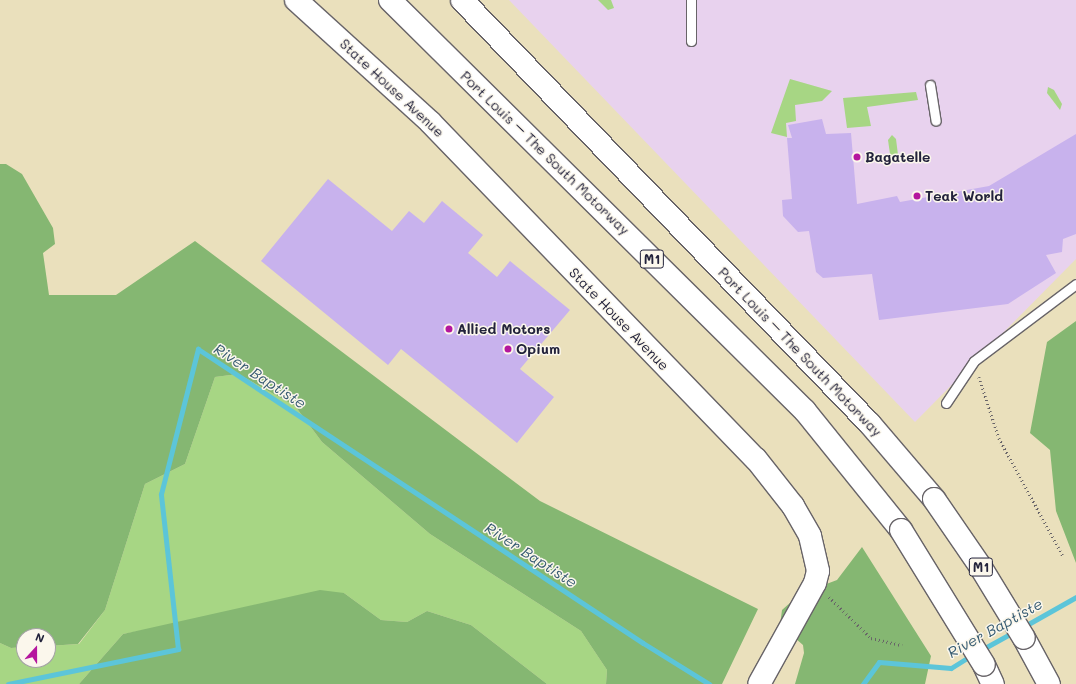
<!DOCTYPE html>
<meta charset="utf-8">
<style>
body{margin:0}
#map{position:relative;width:1076px;height:684px;overflow:hidden;background:#eae0bc;font-family:Mali,sans-serif}
div>[style]{position:absolute}
[style*='--x']{left:calc(var(--x)*1px);top:calc(var(--y)*1px);width:calc(var(--w)*1px);rotate:calc(var(--a)*1deg)}
.built>*{inset:0;background:#e8d2ee}
.green>*{inset:0;background:#a7d684}
.forest>*{inset:0;background:#85b772}
.stream>*{height:5px;margin:-2.5px;padding:0 2.5px;transform-origin:2.5px;border-radius:2.5px;background:#5cc5d9}
.building>*{inset:0;background:#c8b2ed}
.path>*{height:2.5px;margin-top:-1.25px;transform-origin:0;background:repeating-linear-gradient(90deg,#686468 0 1px,transparent 0 4px)}
.roads{filter:drop-shadow(1px 0 #686468) drop-shadow(-1px 0 #686468) drop-shadow(0 1px #686468) drop-shadow(0 -1px #686468)}
.service>*{height:9px;margin:-4.5px;padding:0 4.5px;transform-origin:4.5px;border-radius:4.5px;background:#fff}
.tertiary>*{height:22px;margin:-11px;padding:0 11px;transform-origin:11px;border-radius:11px;background:#fff}
.trunk>*{height:22px;margin:-11px;padding:0 11px;transform-origin:11px;border-radius:11px;background:#fff}
.bridges{filter:drop-shadow(1px 0 #686468) drop-shadow(-1px 0 #686468) drop-shadow(0 1px #686468) drop-shadow(0 -1px #686468)}
.trunk-bridge>*{height:22px;margin:-11px;padding:0 11px;transform-origin:11px;border-radius:11px;background:#fff}
.dots>*{width:11px;height:11px;translate:-50% -50%;box-sizing:border-box;border:2px solid #fbf7ec;border-radius:50%}
span{translate:-50% -50%;white-space:nowrap;text-align:center;line-height:1.15;-webkit-text-stroke:3px #fbf7ec;paint-order:stroke}
.shield-label span{padding:1px 3px;background:#fbf7ec;border:1px solid;border-radius:3px;-webkit-text-stroke-width:0}
.shield-label{font-size:13px;color:#22223b;font-weight:700}
.street-label{font-size:14px;color:#22223b}
.poi-label{font-size:14px;color:#22223b;font-weight:700}
.left{translate:0 -50%;text-align:left}
.water-label{font-size:15px;color:#365b72;font-style:italic}
.north{position:absolute;left:16px;top:628px;width:40px;height:40px;box-sizing:border-box;background:#fbf7ec;border:1px solid #a4a2a5;border-radius:50%;rotate:21deg;font-size:11px;font-weight:700;line-height:16px;text-align:center;color:#22223b}
.north::after{content:'';display:block;margin:auto;width:14px;height:18px;background:#b5179e;clip-path:polygon(50% 0,100% 100%,50% 72%,0 100%)}
</style>
<div id="map">
<div class="built">
<i style="clip-path:polygon(509px 0,1076px 0,1076px 259px,915px 422px)"></i>
</div>
<div class="green">
<i style="clip-path:polygon(598px 0,611px 0,614px 8px,608px 10px)"></i>
<i style="clip-path:polygon(790px 79px,832px 91px,822px 101px,795px 105px,796px 121px,786px 123px,787px 137px,771px 133px)"></i>
<i style="clip-path:polygon(1048px 87px,1054px 90px,1062px 104px,1060px 110px,1047px 93px)"></i>
<i style="clip-path:polygon(916px 92px,918px 100px,867px 107px,871px 126px,847px 128px,843px 98px)"></i>
<i style="clip-path:polygon(892px 135px,896px 139px,898px 155px,894px 160px,890px 154px,888px 140px)"></i>
<i style="clip-path:polygon(238px 374px,295px 406px,322px 442px,430px 534px,581px 631px,607px 670px,606px 684px,547px 684px,471px 625px,427px 611px,407px 622px,381px 620px,344px 593px,123px 634px,79px 684px,0 684px,0 643px,11px 648px,24px 647px,24px 660px,48px 660px,48px 646px,79px 644px,105px 610px,145px 484px,185px 464px,215px 377px)"></i>
</div>
<div class="forest">
<i style="clip-path:polygon(0 164px,6px 164px,22px 174px,53px 228px,55px 244px,43px 253px,49px 295px,116px 295px,195px 241px,540px 501px,758px 609px,722px 684px,606px 684px,607px 670px,581px 631px,430px 534px,322px 442px,295px 406px,238px 374px,215px 377px,185px 464px,145px 484px,105px 610px,78px 644px,48px 646px,48px 636px,24px 636px,24px 647px,11px 648px,0 643px)"></i>
<i style="clip-path:polygon(1076px 321px,1076px 563px,1056px 511px,1050px 450px,1030px 433px,1047px 342px)"></i>
<i style="clip-path:polygon(862px 547px,931px 656px,925px 684px,795px 684px,804px 653px,803px 645px,780px 625px,782px 610px,800px 594px,837px 580px)"></i>
<i style="clip-path:polygon(320px 590px,344px 593px,381px 620px,407px 622px,427px 611px,471px 625px,547px 684px,79px 684px,123px 634px)"></i>
</div>
<div class="stream">
<i style="--x:1023;--y:627;--w:61;--a:-29.5"></i>
<i style="--x:981;--y:650;--w:38;--a:-29"></i>
<i style="--x:8;--y:684;--w:174;--a:-11.6"></i>
<i style="--x:178;--y:649;--w:156;--a:-96.3"></i>
<i style="--x:161;--y:494;--w:150;--a:-75.7"></i>
<i style="--x:198;--y:349;--w:533;--a:33.45"></i>
<i style="--x:643;--y:643;--w:78;--a:31.8"></i>
<i style="--x:863;--y:684;--w:27;--a:-54"></i>
<i style="--x:879;--y:662;--w:72;--a:4.8"></i>
<i style="--x:951;--y:668;--w:25;--a:-32"></i>
</div>
<div class="building">
<i style="clip-path:polygon(822px 119px,826px 134px,851px 133px,857px 204px,897px 196px,900px 202px,989px 186px,1076px 134px,1076px 234px,1063px 239px,1062px 252px,1046px 255px,1056px 273px,1008px 304px,879px 320px,872px 274px,823px 278px,816px 272px,809px 231px,798px 232px,783px 216px,782px 200px,792px 199px,787px 138px,792px 138px,788px 125px)"></i>
<i style="clip-path:polygon(328px 179px,392px 231px,409px 211px,424px 223px,442px 201px,483px 235px,468px 253px,497px 277px,510px 261px,570px 310px,520px 369px,554px 397px,517px 443px,401px 349px,388px 365px,261px 261px)"></i>
</div>
<div class="path">
<i style="--x:979;--y:377;--w:64;--a:71.8"></i>
<i style="--x:999;--y:438;--w:134;--a:61.5"></i>
<i style="--x:829;--y:597;--w:59;--a:44.3"></i>
<i style="--x:871;--y:638;--w:32;--a:13"></i>
</div>
<div class="roads">
<div class="service">
<i style="--x:691;--y:41;--w:41;--a:-90"></i>
<i style="--x:930;--y:85;--w:36;--a:81"></i>
<i style="--x:946;--y:403;--w:50;--a:-56.3"></i>
<i style="--x:974;--y:361;--w:128;--a:-37"></i>
</div>
<div class="tertiary">
<i style="--x:296;--y:0;--w:181;--a:42.3"></i>
<i style="--x:430;--y:122;--w:469;--a:46"></i>
<i style="--x:756;--y:459;--w:60;--a:51.8"></i>
<i style="--x:793;--y:506;--w:34;--a:60"></i>
<i style="--x:810;--y:536;--w:36;--a:77"></i>
<i style="--x:818;--y:571;--w:12;--a:104"></i>
<i style="--x:815;--y:583;--w:115;--a:119"></i>
</div>
<div class="trunk">
<i style="--x:390;--y:0;--w:584;--a:44.72"></i>
<i style="--x:805;--y:411;--w:153;--a:51.1"></i>
<i style="--x:462;--y:0;--w:588;--a:46.1"></i>
<i style="--x:870;--y:424;--w:99;--a:49.5"></i>
<i style="--x:1024;--y:638;--w:52;--a:61.5"></i>
<i style="--x:984;--y:665;--w:21;--a:65"></i>
</div>
</div>
<div class="bridges">
<div class="trunk-bridge">
<i style="--x:934;--y:499;--w:81;--a:55.5"></i>
<i style="--x:980;--y:566;--w:84;--a:58.6"></i>
<i style="--x:901;--y:530;--w:158;--a:58.4"></i>
</div>
</div>
<div class="dots">
<i style="left:857px;top:157px;background:#b5179e"></i>
<i style="left:917px;top:196px;background:#b5179e"></i>
<i style="left:449px;top:329px;background:#b5179e"></i>
<i style="left:508px;top:349px;background:#b5179e"></i>
</div>
<div class="shield-label">
<span style="left:652px;top:259px">M1</span>
<span style="left:981px;top:567px">M1</span>
</div>
<div class="street-label">
<span style="left:392px;top:88px;rotate:43deg">State House Avenue</span>
<span style="left:545px;top:153px;rotate:44deg">Port Louis – The South Motorway</span>
<span style="left:619px;top:319px;rotate:46deg">State House Avenue</span>
<span style="left:800px;top:352px;rotate:46deg">Port Louis – The South Motorway</span>
</div>
<div class="poi-label">
<span class="left" style="left:865px;top:157px">Bagatelle</span>
<span class="left" style="left:925px;top:196px">Teak World</span>
<span class="left" style="left:457px;top:329px">Allied Motors</span>
<span class="left" style="left:516px;top:349px">Opium</span>
</div>
<div class="water-label">
<span style="left:260px;top:376px;rotate:33deg">River Baptiste</span>
<span style="left:531px;top:555px;rotate:33deg">River Baptiste</span>
<span style="left:995px;top:628px;rotate:-29deg">River Baptiste</span>
</div>
<div class="north">N</div>
</div>
